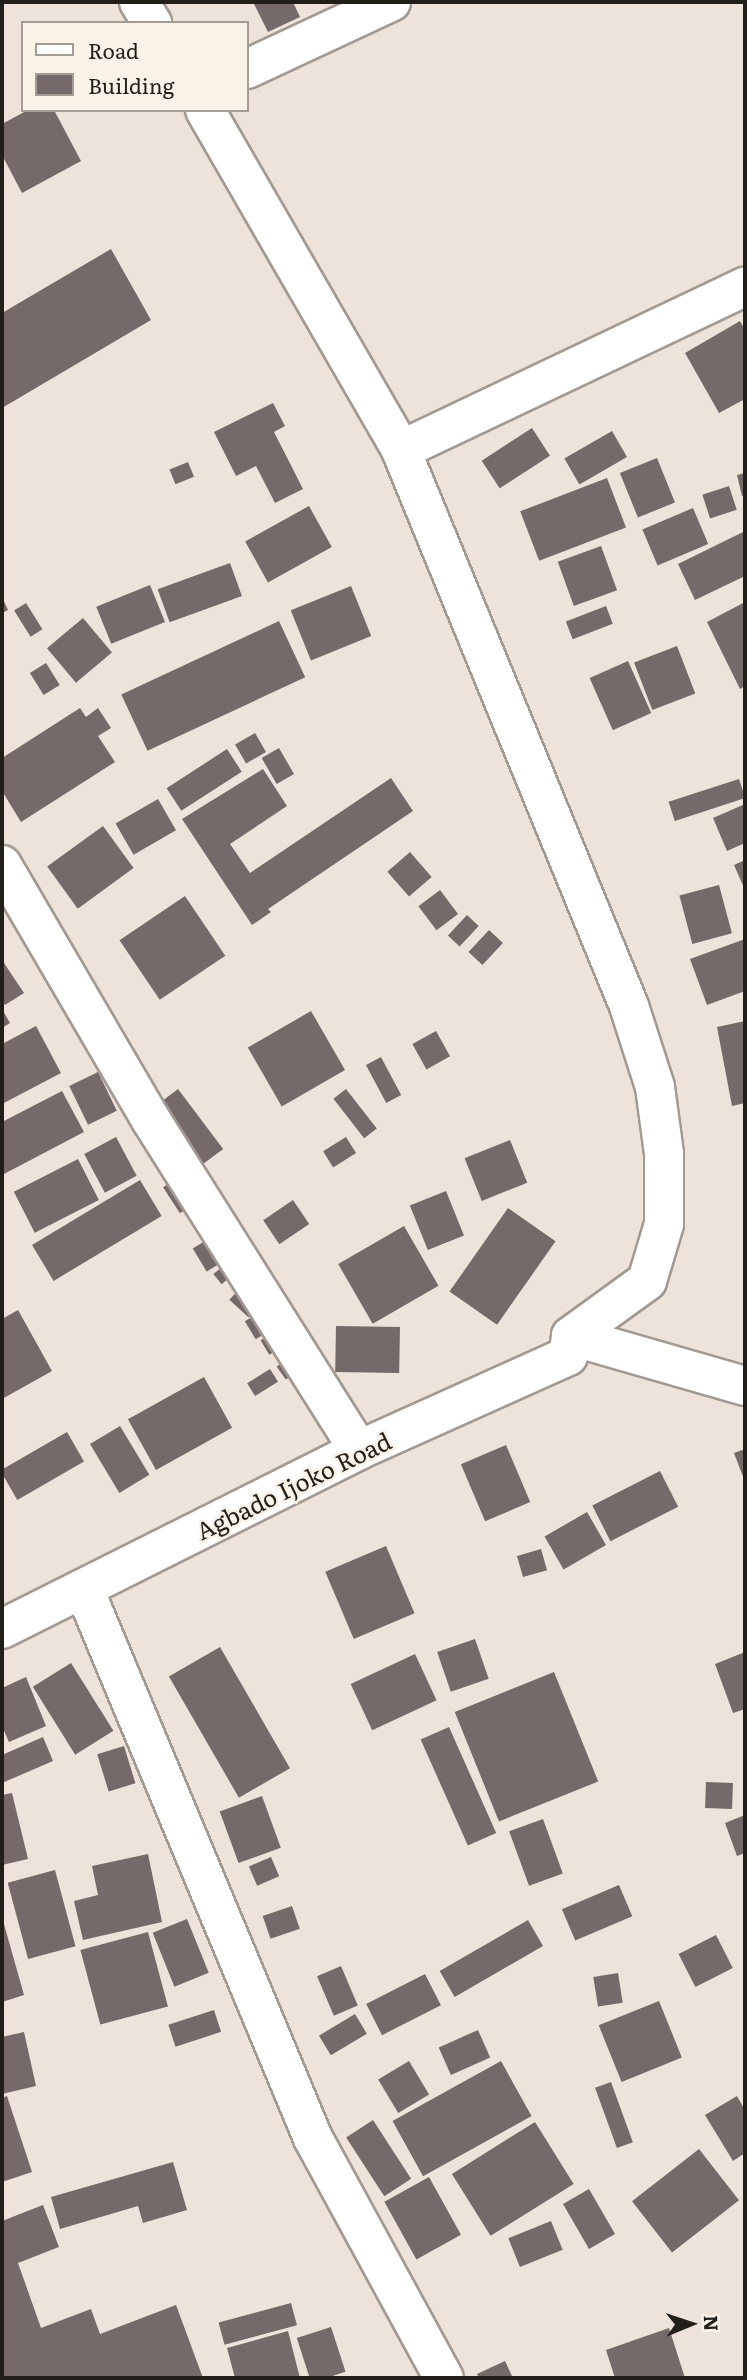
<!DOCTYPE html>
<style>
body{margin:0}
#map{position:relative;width:747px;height:2380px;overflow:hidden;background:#ede3da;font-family:Literata,serif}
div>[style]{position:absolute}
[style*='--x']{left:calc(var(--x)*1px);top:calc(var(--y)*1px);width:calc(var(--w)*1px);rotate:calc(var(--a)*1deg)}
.building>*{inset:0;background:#766969;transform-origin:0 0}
.roads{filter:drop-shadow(2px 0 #a29990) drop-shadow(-2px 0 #a29990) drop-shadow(0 2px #a29990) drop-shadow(0 -2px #a29990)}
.street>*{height:38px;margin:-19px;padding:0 19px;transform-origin:19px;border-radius:19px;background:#fff}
span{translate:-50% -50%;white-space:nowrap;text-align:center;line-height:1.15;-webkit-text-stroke:5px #faf1e7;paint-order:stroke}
.street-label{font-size:24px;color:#221f1b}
.frame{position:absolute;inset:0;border:4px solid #221f1b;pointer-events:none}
.legend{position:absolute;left:21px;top:21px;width:228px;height:91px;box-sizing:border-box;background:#faf1e7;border:2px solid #a49d95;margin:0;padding:9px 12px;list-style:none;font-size:21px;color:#221f1b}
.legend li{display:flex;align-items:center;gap:14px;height:35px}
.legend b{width:35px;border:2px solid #a49d95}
.north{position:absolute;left:656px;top:2289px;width:70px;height:70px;-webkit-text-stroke:5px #faf1e7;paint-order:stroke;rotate:88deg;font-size:19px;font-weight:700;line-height:28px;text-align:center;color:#221f1b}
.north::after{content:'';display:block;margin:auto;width:24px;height:32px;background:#221f1b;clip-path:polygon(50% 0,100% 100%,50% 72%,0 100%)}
</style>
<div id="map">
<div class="building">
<i style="clip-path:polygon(253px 2px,293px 2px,300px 17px,268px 32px)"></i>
<i style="clip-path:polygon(28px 110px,54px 110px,81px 161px,22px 193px,2px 155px,2px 124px)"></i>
<i style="clip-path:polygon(111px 249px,151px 320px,2px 408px,2px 313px)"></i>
<i style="clip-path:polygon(740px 321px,745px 330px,745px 399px,719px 413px,685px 353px)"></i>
<i style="clip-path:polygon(273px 403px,285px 426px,274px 432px,303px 489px,275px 503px,256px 466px,236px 476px,214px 432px)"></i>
<i style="left:532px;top:428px;width:33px;height:60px;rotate:57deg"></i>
<i style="left:612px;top:431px;width:30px;height:55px;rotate:60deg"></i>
<i style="left:657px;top:458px;width:48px;height:40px;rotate:68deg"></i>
<i style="left:188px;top:462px;width:16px;height:20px;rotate:68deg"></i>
<i style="clip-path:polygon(745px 473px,745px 495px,742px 496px,737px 475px)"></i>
<i style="left:607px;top:478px;width:53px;height:93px;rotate:69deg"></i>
<i style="left:729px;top:486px;width:25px;height:28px;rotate:72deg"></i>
<i style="left:309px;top:506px;width:47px;height:73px;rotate:61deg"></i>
<i style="left:693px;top:508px;width:39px;height:55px;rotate:67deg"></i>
<i style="clip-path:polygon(745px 531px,745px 576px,695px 600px,678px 564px)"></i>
<i style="left:601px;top:546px;width:47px;height:46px;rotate:70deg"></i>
<i style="left:230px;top:563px;width:35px;height:77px;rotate:70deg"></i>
<i style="left:150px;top:585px;width:40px;height:58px;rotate:68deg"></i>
<i style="left:351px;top:586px;width:54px;height:65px;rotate:68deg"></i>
<i style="clip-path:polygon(2px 597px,8px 610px,2px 613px)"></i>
<i style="clip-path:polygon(745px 602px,745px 686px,740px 689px,707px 622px)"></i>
<i style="left:26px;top:603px;width:31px;height:14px;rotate:58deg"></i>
<i style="left:606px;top:606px;width:19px;height:43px;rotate:69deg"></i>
<i style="left:83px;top:618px;width:45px;height:47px;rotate:50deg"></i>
<i style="left:279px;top:621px;width:62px;height:174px;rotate:65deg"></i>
<i style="left:677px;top:646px;width:51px;height:46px;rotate:69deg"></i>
<i style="left:628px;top:661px;width:57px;height:42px;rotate:66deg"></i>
<i style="left:46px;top:663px;width:26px;height:19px;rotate:58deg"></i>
<i style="clip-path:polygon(80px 708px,86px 717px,98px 708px,111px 728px,98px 736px,115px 762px,21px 822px,2px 791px,2px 758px)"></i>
<i style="left:255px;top:733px;width:22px;height:23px;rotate:60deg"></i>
<i style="left:279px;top:748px;width:30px;height:20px;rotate:60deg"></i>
<i style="left:227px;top:749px;width:27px;height:72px;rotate:57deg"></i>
<i style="clip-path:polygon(263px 769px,287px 806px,230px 844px,250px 873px,391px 778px,413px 811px,268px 909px,271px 912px,252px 925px,182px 819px)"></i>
<i style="left:739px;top:779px;width:20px;height:74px;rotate:72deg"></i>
<i style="left:158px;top:799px;width:36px;height:49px;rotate:60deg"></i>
<i style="clip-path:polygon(745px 804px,745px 843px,727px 851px,713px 818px)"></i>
<i style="left:103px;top:826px;width:52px;height:69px;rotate:54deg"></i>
<i style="left:410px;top:852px;width:33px;height:30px;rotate:49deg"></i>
<i style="clip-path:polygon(745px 860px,745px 890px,734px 865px)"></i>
<i style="left:719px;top:885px;width:50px;height:41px;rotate:75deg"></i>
<i style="left:440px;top:890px;width:30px;height:27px;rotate:53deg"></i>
<i style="left:185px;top:896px;width:72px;height:79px;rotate:56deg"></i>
<i style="left:467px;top:915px;width:16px;height:28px;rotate:43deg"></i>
<i style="left:489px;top:930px;width:19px;height:30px;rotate:43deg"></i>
<i style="clip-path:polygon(745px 939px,745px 991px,707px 1005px,690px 959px)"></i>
<i style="clip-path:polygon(2px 960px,24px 993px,5px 1005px,2px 1000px)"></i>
<i style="clip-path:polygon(2px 1009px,10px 1023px,2px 1028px)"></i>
<i style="left:311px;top:1011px;width:68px;height:73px;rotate:60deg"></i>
<i style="clip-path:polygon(745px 1021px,745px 1103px,732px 1106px,717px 1027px)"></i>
<i style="clip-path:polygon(36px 1026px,61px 1073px,2px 1104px,2px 1044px)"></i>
<i style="left:436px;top:1031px;width:29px;height:27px;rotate:61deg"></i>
<i style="left:381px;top:1057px;width:43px;height:17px;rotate:62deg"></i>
<i style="left:98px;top:1072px;width:43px;height:32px;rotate:64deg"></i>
<i style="left:178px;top:1089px;width:75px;height:26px;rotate:53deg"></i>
<i style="left:346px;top:1089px;width:50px;height:16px;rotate:52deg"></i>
<i style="clip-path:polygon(62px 1091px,84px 1132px,2px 1175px,2px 1122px)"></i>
<i style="left:116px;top:1137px;width:44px;height:36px;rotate:62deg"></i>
<i style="left:346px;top:1137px;width:19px;height:27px;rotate:58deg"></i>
<i style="left:510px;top:1140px;width:46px;height:49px;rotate:68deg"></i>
<i style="left:78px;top:1159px;width:46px;height:72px;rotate:63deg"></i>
<i style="left:179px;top:1177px;width:31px;height:19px;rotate:57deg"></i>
<i style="left:140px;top:1180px;width:42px;height:126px;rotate:59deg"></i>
<i style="left:446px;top:1191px;width:48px;height:39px;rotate:68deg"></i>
<i style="left:293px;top:1200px;width:29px;height:36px;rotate:56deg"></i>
<i style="left:508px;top:1208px;width:58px;height:102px;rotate:35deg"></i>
<i style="left:404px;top:1226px;width:69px;height:76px;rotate:60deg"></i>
<i style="left:215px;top:1235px;width:27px;height:26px;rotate:59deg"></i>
<i style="left:232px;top:1259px;width:13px;height:24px;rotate:51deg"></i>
<i style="left:243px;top:1285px;width:26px;height:20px;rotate:43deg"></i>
<i style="clip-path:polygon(18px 1310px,52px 1371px,2px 1399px,2px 1319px)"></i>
<i style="left:262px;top:1311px;width:21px;height:20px;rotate:59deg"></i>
<i style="left:336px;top:1326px;width:64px;height:46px;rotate:1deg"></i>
<i style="left:276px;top:1331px;width:17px;height:18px;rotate:59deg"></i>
<i style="left:293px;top:1355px;width:16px;height:20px;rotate:55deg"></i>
<i style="left:270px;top:1369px;width:15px;height:27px;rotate:58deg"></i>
<i style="left:204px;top:1377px;width:58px;height:87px;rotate:61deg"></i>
<i style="left:120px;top:1426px;width:57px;height:35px;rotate:59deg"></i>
<i style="left:67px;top:1432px;width:34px;height:77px;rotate:60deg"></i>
<i style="left:506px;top:1445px;width:62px;height:49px;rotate:67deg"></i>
<i style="clip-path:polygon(745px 1449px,745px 1482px,734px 1453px)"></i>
<i style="left:660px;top:1471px;width:40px;height:76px;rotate:63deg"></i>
<i style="left:587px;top:1512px;width:38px;height:49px;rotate:60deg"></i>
<i style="left:386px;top:1546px;width:73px;height:66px;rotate:67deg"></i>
<i style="left:541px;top:1549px;width:22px;height:25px;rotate:74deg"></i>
<i style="left:475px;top:1639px;width:42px;height:40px;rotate:71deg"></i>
<i style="left:220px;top:1647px;width:140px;height:59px;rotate:60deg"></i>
<i style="clip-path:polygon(745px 1652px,745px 1709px,733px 1713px,715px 1664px)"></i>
<i style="left:415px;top:1654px;width:51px;height:71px;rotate:65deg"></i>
<i style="left:71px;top:1663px;width:80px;height:45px;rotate:58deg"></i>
<i style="left:554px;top:1672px;width:118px;height:107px;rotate:68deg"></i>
<i style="clip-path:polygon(26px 1677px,46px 1726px,9px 1742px,2px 1726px,2px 1688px)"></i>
<i style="left:449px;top:1727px;width:116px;height:31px;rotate:66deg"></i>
<i style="clip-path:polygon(43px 1737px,53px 1761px,2px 1783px,2px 1755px)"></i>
<i style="left:124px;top:1746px;width:39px;height:28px;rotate:73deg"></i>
<i style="left:706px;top:1782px;width:27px;height:26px;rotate:2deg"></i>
<i style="clip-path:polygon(12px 1793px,28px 1859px,2px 1865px,2px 1795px)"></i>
<i style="left:262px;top:1796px;width:55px;height:45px;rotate:70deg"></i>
<i style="clip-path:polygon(745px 1815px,745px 1853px,737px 1856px,725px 1823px)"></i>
<i style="left:543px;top:1819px;width:58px;height:36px;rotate:70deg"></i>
<i style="clip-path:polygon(148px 1854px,162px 1922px,83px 1940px,74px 1901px,98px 1895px,92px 1866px)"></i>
<i style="left:271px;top:1857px;width:21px;height:24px;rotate:67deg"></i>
<i style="left:55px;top:1870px;width:79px;height:49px;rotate:75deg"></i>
<i style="left:619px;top:1885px;width:34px;height:62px;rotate:67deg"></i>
<i style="left:292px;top:1906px;width:24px;height:31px;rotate:71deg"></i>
<i style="clip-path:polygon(2px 1917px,24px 1995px,2px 2002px)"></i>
<i style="left:187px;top:1919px;width:58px;height:37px;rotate:68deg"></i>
<i style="left:528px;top:1920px;width:30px;height:102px;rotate:60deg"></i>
<i style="left:148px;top:1932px;width:77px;height:70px;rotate:75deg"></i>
<i style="left:716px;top:1935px;width:37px;height:42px;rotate:63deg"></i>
<i style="left:341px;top:1966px;width:43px;height:26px;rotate:67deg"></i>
<i style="left:618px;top:1973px;width:30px;height:25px;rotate:81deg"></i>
<i style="left:425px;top:1974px;width:35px;height:66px;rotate:63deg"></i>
<i style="left:659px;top:2001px;width:61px;height:65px;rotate:68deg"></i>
<i style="left:214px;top:2010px;width:23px;height:48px;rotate:72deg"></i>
<i style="left:355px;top:2014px;width:23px;height:42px;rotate:59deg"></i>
<i style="left:478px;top:2030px;width:30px;height:43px;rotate:66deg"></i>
<i style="clip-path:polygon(24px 2032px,36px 2086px,2px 2094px,2px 2037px)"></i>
<i style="left:409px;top:2061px;width:39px;height:36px;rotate:59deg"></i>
<i style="left:501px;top:2061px;width:63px;height:124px;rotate:61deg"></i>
<i style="left:611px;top:2082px;width:64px;height:17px;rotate:70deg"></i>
<i style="clip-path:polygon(7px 2096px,32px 2172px,2px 2182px,2px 2098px)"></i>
<i style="clip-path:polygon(737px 2096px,745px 2110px,745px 2153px,733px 2161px,705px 2115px)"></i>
<i style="left:373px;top:2120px;width:70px;height:32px;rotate:57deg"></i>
<i style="left:535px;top:2122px;width:73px;height:98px;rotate:58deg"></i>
<i style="left:699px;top:2149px;width:65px;height:85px;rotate:52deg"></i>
<i style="clip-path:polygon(173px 2162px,187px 2210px,143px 2223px,138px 2206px,60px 2229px,51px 2197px)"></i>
<i style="left:429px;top:2177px;width:66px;height:51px;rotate:61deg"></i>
<i style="left:589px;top:2189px;width:52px;height:30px;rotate:60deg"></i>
<i style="clip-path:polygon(43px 2205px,59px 2247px,18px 2263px,41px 2328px,91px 2309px,100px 2334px,176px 2305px,203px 2378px,2px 2378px,2px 2221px)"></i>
<i style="left:551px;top:2221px;width:31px;height:46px;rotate:68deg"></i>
<i style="left:291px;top:2303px;width:23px;height:75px;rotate:75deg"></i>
<i style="left:331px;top:2327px;width:47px;height:36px;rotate:72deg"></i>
<i style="clip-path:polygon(669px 2328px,685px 2378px,615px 2378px,606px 2350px)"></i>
<i style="clip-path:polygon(288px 2331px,300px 2378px,235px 2378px,227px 2348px)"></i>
<i style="clip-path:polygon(505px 2361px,513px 2378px,479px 2378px,477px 2374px)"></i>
</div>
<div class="roads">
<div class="street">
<i style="--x:139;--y:2;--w:25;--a:58"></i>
<i style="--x:247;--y:69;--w:159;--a:-25"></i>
<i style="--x:205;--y:110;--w:392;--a:60"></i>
<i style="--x:401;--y:450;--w:601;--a:67.7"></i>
<i style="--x:629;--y:1006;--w:85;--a:72.2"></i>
<i style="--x:655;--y:1087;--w:68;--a:82.3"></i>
<i style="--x:664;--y:1154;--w:70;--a:90"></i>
<i style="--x:664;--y:1224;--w:59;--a:106.6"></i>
<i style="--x:647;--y:1281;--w:94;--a:144.1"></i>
<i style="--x:401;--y:450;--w:381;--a:-25.4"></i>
<i style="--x:2;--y:865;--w:295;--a:59.7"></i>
<i style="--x:151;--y:1120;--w:390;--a:57.8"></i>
<i style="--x:571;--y:1336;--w:181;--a:16"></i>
<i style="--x:84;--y:1589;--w:595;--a:67.36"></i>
<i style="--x:313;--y:2138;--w:273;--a:61.4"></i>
<i style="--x:2;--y:1629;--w:399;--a:-26.6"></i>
<i style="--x:359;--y:1450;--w:229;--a:-24.2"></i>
<i style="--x:568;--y:1356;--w:20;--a:-81"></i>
</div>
</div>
<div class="street-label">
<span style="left:293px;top:1485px;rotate:-26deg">Agbado Ijoko Road</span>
</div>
<div class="frame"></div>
<ul class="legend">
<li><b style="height:9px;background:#fff"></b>Road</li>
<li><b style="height:19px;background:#766969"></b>Building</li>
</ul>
<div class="north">N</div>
</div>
